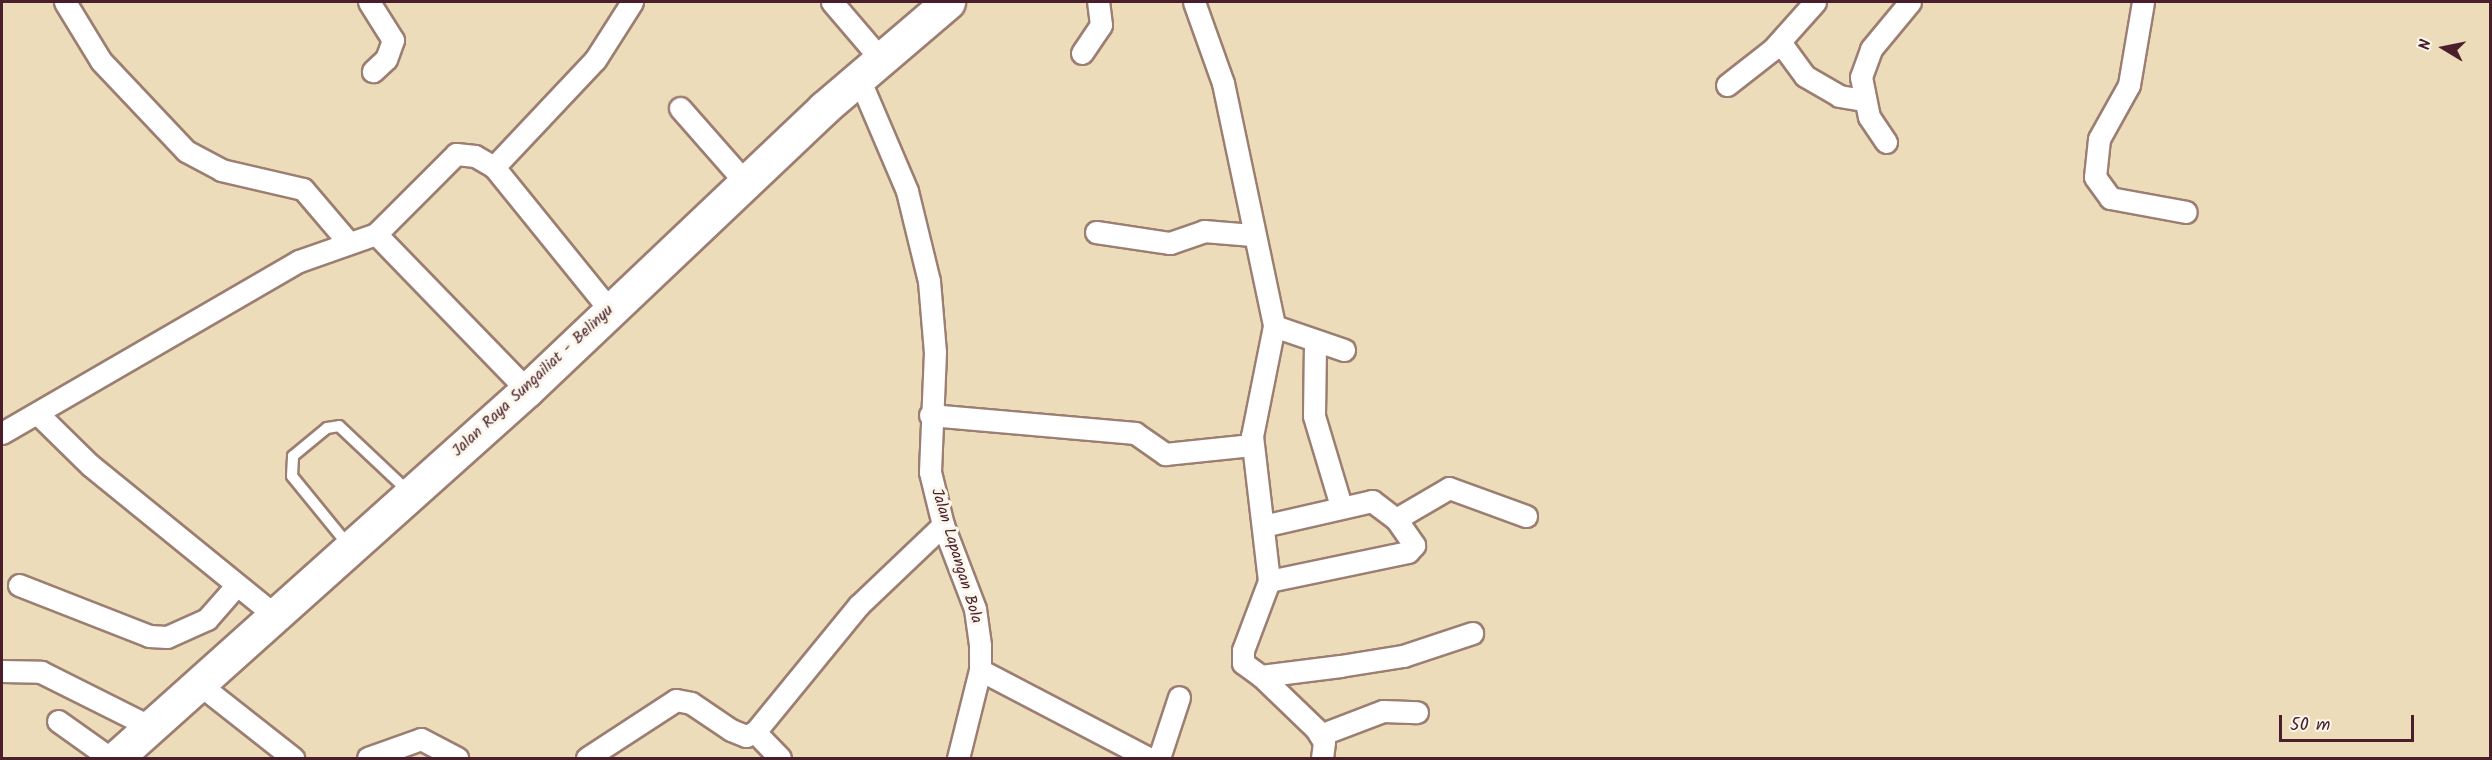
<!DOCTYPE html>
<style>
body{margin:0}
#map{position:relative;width:2492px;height:760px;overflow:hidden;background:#eddcba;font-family:Kalam,sans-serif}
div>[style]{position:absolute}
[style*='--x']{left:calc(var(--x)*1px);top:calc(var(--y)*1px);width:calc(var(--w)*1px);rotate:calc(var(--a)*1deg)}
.roads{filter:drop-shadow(2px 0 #9c7e72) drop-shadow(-2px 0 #9c7e72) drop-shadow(0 2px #9c7e72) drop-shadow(0 -2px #9c7e72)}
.lane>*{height:10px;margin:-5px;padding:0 5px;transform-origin:5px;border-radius:5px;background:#fff}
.street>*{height:21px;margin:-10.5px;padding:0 10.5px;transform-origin:10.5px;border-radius:10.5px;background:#fff}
.highway>*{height:33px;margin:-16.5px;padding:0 16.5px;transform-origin:16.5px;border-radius:16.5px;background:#fff}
span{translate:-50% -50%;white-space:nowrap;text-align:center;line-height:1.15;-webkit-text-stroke:6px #fbf7ec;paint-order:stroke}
.street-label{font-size:16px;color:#4a1f2b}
.frame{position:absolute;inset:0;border:3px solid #4a1f2b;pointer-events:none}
.north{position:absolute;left:2414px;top:18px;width:60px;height:60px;-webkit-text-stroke:4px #fbf7ec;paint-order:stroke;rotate:280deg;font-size:16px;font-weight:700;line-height:24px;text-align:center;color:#4a1f2b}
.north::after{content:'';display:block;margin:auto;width:21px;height:27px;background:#4a1f2b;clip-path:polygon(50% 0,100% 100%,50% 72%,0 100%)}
.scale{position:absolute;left:2279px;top:715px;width:135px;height:27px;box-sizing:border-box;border:3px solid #4a1f2b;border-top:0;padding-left:8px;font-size:18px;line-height:21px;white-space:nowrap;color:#4a1f2b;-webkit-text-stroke:4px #fbf7ec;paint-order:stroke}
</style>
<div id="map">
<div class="roads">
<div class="lane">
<i style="--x:349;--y:546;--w:90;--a:-129.2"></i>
<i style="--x:292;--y:476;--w:20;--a:-87"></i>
<i style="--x:293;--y:456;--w:44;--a:-39.5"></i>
<i style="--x:327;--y:428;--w:12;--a:-9"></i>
<i style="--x:339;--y:426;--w:96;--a:43.3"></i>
</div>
<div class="street">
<i style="--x:65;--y:2;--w:69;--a:58.6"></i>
<i style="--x:101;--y:61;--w:124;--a:46.6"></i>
<i style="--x:186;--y:151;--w:40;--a:28"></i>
<i style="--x:221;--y:170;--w:84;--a:13"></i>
<i style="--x:303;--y:189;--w:71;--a:49.6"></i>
<i style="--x:369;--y:2;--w:45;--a:57.7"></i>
<i style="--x:393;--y:40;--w:20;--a:110"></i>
<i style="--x:386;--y:59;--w:18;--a:137"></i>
<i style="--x:832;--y:2;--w:72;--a:49.5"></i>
<i style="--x:1194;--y:2;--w:86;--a:70.3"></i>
<i style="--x:1223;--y:83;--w:248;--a:78.1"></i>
<i style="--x:1274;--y:326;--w:112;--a:101.3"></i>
<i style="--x:1252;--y:436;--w:146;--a:83.3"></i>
<i style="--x:1269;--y:581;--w:74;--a:110.6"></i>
<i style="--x:1243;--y:650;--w:13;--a:90"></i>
<i style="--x:1243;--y:663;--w:22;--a:36"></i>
<i style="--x:1261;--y:676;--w:80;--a:-7.2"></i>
<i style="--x:1340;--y:666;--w:64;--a:-9"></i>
<i style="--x:1403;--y:656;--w:73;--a:-18.4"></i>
<i style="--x:2143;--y:2;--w:84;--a:99.6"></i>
<i style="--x:2129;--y:85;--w:62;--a:119.1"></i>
<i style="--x:2099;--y:139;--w:38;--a:96"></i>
<i style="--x:2095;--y:177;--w:26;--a:54"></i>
<i style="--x:2110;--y:198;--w:77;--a:10.4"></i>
<i style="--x:1780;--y:42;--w:42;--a:53.7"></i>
<i style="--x:1805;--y:76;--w:39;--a:30"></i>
<i style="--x:1839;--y:96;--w:24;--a:9"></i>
<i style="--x:1082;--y:53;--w:34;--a:-56"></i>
<i style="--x:1101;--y:25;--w:23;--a:-97"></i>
<i style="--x:858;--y:76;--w:125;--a:66.9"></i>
<i style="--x:907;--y:191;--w:93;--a:76.3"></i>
<i style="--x:929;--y:281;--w:71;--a:85.2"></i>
<i style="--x:935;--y:352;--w:120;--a:92.4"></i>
<i style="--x:930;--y:472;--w:55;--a:76.2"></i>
<i style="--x:943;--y:525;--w:90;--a:69.1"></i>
<i style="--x:975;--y:609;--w:37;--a:82"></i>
<i style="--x:980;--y:646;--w:24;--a:90"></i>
<i style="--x:980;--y:670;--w:91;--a:104"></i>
<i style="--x:1727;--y:85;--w:58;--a:-38"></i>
<i style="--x:1773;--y:49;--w:63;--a:-48.2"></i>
<i style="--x:680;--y:108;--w:98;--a:48.7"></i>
<i style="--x:1886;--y:142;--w:30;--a:-124"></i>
<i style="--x:1869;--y:117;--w:41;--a:-101.3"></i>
<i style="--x:1861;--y:77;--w:30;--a:-70"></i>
<i style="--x:1871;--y:49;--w:61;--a:-50.3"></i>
<i style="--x:494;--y:167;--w:147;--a:-46.7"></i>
<i style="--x:595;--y:60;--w:69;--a:-57.5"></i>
<i style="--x:1096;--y:232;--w:75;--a:8.5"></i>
<i style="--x:1170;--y:243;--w:36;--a:-19"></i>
<i style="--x:1204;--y:231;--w:48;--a:4.8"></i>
<i style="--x:376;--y:234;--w:217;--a:45.9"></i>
<i style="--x:1274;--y:326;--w:74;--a:18.9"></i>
<i style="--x:1315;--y:344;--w:72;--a:90.8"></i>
<i style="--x:1314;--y:416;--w:94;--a:73.3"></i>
<i style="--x:39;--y:415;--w:71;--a:44.4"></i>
<i style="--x:90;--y:465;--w:241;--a:39.1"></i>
<i style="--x:930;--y:415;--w:206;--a:5"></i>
<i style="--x:1135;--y:433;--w:37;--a:35"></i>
<i style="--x:1165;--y:454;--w:87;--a:-5.9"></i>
<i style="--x:2;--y:433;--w:343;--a:-30.1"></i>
<i style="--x:299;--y:261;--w:82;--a:-19.3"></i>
<i style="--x:376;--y:234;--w:113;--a:-45"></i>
<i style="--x:456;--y:154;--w:19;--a:6"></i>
<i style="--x:475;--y:156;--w:22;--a:30"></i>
<i style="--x:494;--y:167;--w:184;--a:51"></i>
<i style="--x:1396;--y:519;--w:61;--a:-30.3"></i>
<i style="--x:1449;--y:488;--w:82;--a:20"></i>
<i style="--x:1263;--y:526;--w:112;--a:-12.9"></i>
<i style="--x:1372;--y:501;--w:30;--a:37"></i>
<i style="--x:1396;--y:519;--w:32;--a:55"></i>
<i style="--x:1414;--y:545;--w:9;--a:131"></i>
<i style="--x:1408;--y:552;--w:142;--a:168.2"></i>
<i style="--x:19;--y:585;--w:140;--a:21.4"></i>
<i style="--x:149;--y:636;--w:18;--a:3"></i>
<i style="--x:167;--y:637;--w:44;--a:-24.2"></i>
<i style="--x:207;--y:619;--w:44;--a:-48.7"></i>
<i style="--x:980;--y:670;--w:190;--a:27.6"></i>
<i style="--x:2;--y:671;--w:39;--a:1"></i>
<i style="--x:41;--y:672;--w:121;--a:26.6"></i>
<i style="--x:1261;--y:676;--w:76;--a:43.9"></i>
<i style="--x:1316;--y:729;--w:15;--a:58"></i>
<i style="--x:1324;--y:742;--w:16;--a:97"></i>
<i style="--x:199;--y:684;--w:120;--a:38.2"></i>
<i style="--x:58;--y:721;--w:64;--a:35.4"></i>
<i style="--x:755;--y:732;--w:36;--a:46"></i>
<i style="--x:1320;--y:735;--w:67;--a:-20.9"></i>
<i style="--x:1383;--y:711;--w:34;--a:2"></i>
<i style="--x:368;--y:758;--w:56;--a:-19.7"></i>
<i style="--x:421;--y:739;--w:41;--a:27.8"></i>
<i style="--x:587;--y:758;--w:106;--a:-33.1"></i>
<i style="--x:676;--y:700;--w:15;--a:11"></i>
<i style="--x:691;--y:703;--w:48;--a:34"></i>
<i style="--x:731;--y:730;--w:16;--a:22"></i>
<i style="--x:746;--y:736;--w:10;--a:-24"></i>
<i style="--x:755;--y:732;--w:164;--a:-50.7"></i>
<i style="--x:859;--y:605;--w:116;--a:-43.6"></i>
<i style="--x:1159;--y:758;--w:64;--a:-71.8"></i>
</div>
<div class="highway">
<i style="--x:116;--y:758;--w:552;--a:-41.84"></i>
<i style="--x:527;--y:390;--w:410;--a:-43.5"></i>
<i style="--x:824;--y:108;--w:163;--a:-40.5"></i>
</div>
</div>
<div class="street-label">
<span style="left:533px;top:381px;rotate:-43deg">Jalan Raya Sungailiat - Belinyu</span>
<span style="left:956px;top:556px;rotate:73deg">Jalan Lapangan Bola</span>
</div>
<div class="frame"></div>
<div class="north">N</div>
<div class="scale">50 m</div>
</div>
